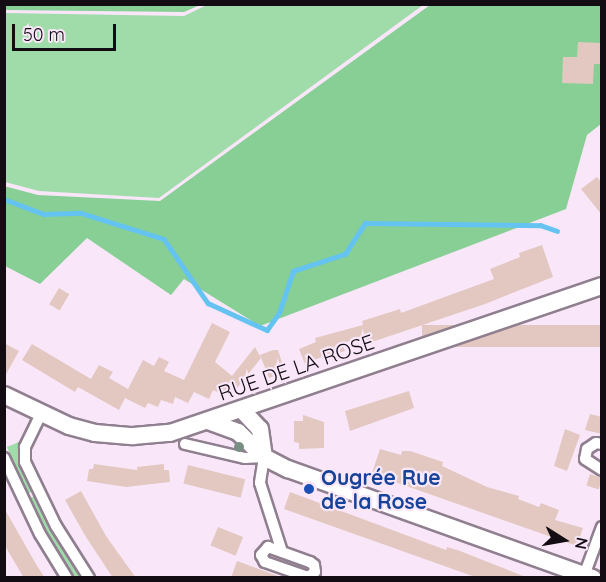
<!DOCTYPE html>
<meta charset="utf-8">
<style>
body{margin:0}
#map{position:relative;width:606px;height:582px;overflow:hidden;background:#f9e7f9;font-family:Quicksand,sans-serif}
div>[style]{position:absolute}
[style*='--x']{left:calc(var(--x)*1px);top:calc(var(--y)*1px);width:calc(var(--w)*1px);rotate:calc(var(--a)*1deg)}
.green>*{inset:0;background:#a0dbaa}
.forest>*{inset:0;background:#87cf94}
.stream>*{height:4.5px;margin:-2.25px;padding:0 2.25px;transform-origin:2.25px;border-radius:2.25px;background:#65c3f1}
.building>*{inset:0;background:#e2c8c1;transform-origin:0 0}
.roads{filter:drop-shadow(2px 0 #8f7f8f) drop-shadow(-2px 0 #8f7f8f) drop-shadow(0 2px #8f7f8f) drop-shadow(0 -2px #8f7f8f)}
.street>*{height:10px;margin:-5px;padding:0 5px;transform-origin:5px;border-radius:5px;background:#fff}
.secondary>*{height:16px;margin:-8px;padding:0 8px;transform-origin:8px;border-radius:8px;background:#fff}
.trees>*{width:10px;height:10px;margin:-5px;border-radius:50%;background:#7a8f83}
.dots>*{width:16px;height:16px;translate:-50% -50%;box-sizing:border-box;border:3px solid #f9e7f9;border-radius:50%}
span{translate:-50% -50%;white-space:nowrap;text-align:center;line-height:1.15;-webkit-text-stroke:4.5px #f9e7f9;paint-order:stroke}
.street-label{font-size:21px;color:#130d13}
.transit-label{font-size:21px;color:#164399;font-weight:700}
.left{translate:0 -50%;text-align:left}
.frame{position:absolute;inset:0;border:6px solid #130d13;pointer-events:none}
.north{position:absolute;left:534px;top:510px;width:60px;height:60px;-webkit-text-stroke:4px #f9e7f9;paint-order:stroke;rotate:101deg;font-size:16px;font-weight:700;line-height:24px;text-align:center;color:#130d13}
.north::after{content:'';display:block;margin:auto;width:21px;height:27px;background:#130d13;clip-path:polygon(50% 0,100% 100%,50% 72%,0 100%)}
.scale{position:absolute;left:12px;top:24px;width:104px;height:27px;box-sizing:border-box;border:3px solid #130d13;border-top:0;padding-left:8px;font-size:18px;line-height:21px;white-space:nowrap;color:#130d13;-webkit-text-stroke:4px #f9e7f9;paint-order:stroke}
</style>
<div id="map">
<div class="green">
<i style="clip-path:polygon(209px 4px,423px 5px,159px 198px,39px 191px,5px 182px,5px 13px,184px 16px)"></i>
<i style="clip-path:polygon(21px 441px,19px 459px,33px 491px,27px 494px,7px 447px)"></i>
<i style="clip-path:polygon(36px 496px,83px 576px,81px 577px,75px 577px,54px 545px,29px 498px)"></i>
</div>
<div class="forest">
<i style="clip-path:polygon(5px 4px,200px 4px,200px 5px,184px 12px,5px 10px)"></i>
<i style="clip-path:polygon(430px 5px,601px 5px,601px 124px,587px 135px,566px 209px,260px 326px,184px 279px,171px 295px,87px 238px,40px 284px,5px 266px,4px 186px,38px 195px,160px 201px)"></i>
</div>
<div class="stream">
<i style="--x:4;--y:199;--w:43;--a:20.6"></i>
<i style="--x:44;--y:214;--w:37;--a:-2"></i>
<i style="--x:81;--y:213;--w:87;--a:17.4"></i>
<i style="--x:164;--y:239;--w:78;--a:55.5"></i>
<i style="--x:208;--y:303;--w:65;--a:24.6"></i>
<i style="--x:267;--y:330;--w:21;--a:-55"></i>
<i style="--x:279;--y:313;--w:44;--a:-71.6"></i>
<i style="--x:293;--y:271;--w:55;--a:-18.1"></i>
<i style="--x:345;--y:254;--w:37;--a:-57"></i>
<i style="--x:365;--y:223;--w:175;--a:0.7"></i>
<i style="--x:540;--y:225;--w:18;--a:19"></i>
</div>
<div class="building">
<i style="clip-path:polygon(578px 42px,602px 43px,602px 64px,594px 64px,593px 84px,562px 83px,563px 57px,577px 57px)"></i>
<i style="clip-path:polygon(597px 177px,602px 183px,602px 215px,581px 189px)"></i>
<i style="clip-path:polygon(542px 245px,553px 277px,485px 304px,369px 343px,367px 337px,342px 343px,345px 351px,332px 355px,331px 353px,305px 364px,299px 349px,316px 342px,315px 338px,363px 325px,362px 321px,400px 309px,401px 313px,494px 279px,490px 269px,520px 257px,519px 253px)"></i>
<i style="left:59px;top:288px;width:12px;height:19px;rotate:31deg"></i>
<i style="clip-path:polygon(212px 323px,230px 332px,215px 362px,232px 376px,255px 347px,261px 358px,237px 388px,222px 394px,213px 390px,209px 399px,194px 392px,188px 403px,175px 397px,173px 404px,161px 400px,158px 407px,148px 403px,145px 408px,125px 398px,119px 410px,78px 387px,75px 392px,22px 360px,32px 344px,91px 379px,99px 365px,113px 372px,109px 378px,128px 389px,143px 360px,154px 366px,159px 357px,169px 362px,164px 371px,184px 380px)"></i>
<i style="left:602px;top:325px;width:22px;height:180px;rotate:90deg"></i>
<i style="clip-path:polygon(4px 343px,19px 351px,4px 378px)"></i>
<i style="clip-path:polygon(273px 350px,278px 350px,285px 372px,269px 378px,260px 355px)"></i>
<i style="clip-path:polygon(409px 391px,414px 408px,350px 431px,345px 411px)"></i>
<i style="clip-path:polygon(590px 414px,602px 417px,602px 434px,585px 430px)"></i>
<i style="clip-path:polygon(303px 415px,324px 422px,324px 448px,299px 449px,299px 443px,294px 442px,294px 421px,303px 421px)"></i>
<i style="clip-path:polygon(565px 429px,580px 435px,567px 471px,554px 466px)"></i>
<i style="clip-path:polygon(380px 449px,401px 455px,402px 451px,410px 451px,443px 462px,442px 466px,487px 487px,519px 496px,518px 499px,539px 507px,541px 503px,559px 510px,555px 520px,583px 528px,577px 546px,378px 476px,372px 473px)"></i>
<i style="clip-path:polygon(94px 464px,137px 470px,137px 467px,164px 464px,164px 470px,169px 470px,170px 482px,126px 487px,87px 481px,89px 469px,93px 469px)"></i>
<i style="left:188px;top:465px;width:59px;height:19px;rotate:14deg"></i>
<i style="left:590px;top:474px;width:13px;height:12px;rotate:18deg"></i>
<i style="clip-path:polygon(81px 491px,106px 536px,136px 578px,113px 578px,86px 537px,65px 500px)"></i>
<i style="clip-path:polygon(290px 492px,446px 550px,447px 547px,460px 551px,528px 578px,478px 578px,284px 509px)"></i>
<i style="clip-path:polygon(4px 508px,36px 564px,45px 578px,24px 578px,15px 563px,4px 544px)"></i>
<i style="left:218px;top:527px;width:27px;height:20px;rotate:22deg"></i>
<i style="clip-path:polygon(237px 561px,278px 576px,278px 578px,231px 578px)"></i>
</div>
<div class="roads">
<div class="street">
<i style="--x:41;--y:414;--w:37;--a:116"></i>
<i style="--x:25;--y:447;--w:15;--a:90"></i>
<i style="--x:25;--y:462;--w:71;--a:64.2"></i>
<i style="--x:56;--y:526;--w:62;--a:57.6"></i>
<i style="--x:185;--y:444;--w:62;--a:13.1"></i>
<i style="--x:245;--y:458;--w:19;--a:-3"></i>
<i style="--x:264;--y:457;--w:26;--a:99"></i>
<i style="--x:260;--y:483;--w:72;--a:72.3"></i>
<i style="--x:602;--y:444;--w:6;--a:-171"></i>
<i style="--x:596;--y:443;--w:11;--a:146"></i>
<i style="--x:587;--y:449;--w:10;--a:101"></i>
<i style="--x:585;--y:459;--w:20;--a:33"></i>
<i style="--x:4;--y:458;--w:84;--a:64.7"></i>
<i style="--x:40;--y:534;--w:52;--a:58.5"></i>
<i style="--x:268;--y:547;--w:45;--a:19.7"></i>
<i style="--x:310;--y:562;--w:5;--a:37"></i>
<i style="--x:314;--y:565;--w:7;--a:82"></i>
<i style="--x:315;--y:572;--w:9;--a:144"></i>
<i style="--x:308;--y:577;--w:46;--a:-160.8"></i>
<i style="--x:265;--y:562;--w:8;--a:-120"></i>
<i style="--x:261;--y:555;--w:11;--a:-49"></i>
<i style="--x:585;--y:573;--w:49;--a:-69.7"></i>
</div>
<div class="secondary">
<i style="--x:4;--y:395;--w:72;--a:25.5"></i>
<i style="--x:69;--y:426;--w:27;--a:15"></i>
<i style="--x:95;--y:433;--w:38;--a:5"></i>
<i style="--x:133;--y:436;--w:37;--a:-5"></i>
<i style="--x:170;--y:433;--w:456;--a:-18.8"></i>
<i style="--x:242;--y:410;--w:26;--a:47"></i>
<i style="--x:260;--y:429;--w:28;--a:82"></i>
<i style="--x:208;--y:421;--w:32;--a:20"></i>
<i style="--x:238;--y:432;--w:36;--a:44"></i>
<i style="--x:264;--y:457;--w:27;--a:27"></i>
<i style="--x:288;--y:469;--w:324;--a:19.7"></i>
</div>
</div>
<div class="trees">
<i style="left:239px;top:447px"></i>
</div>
<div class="dots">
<i style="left:309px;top:489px;background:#1a4fb4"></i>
</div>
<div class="street-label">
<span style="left:296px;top:367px;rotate:-19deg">RUE DE LA ROSE</span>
</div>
<div class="transit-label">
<span class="left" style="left:321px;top:489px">Ougrée Rue<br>de la Rose</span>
</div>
<div class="frame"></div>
<div class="north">N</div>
<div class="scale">50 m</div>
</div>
